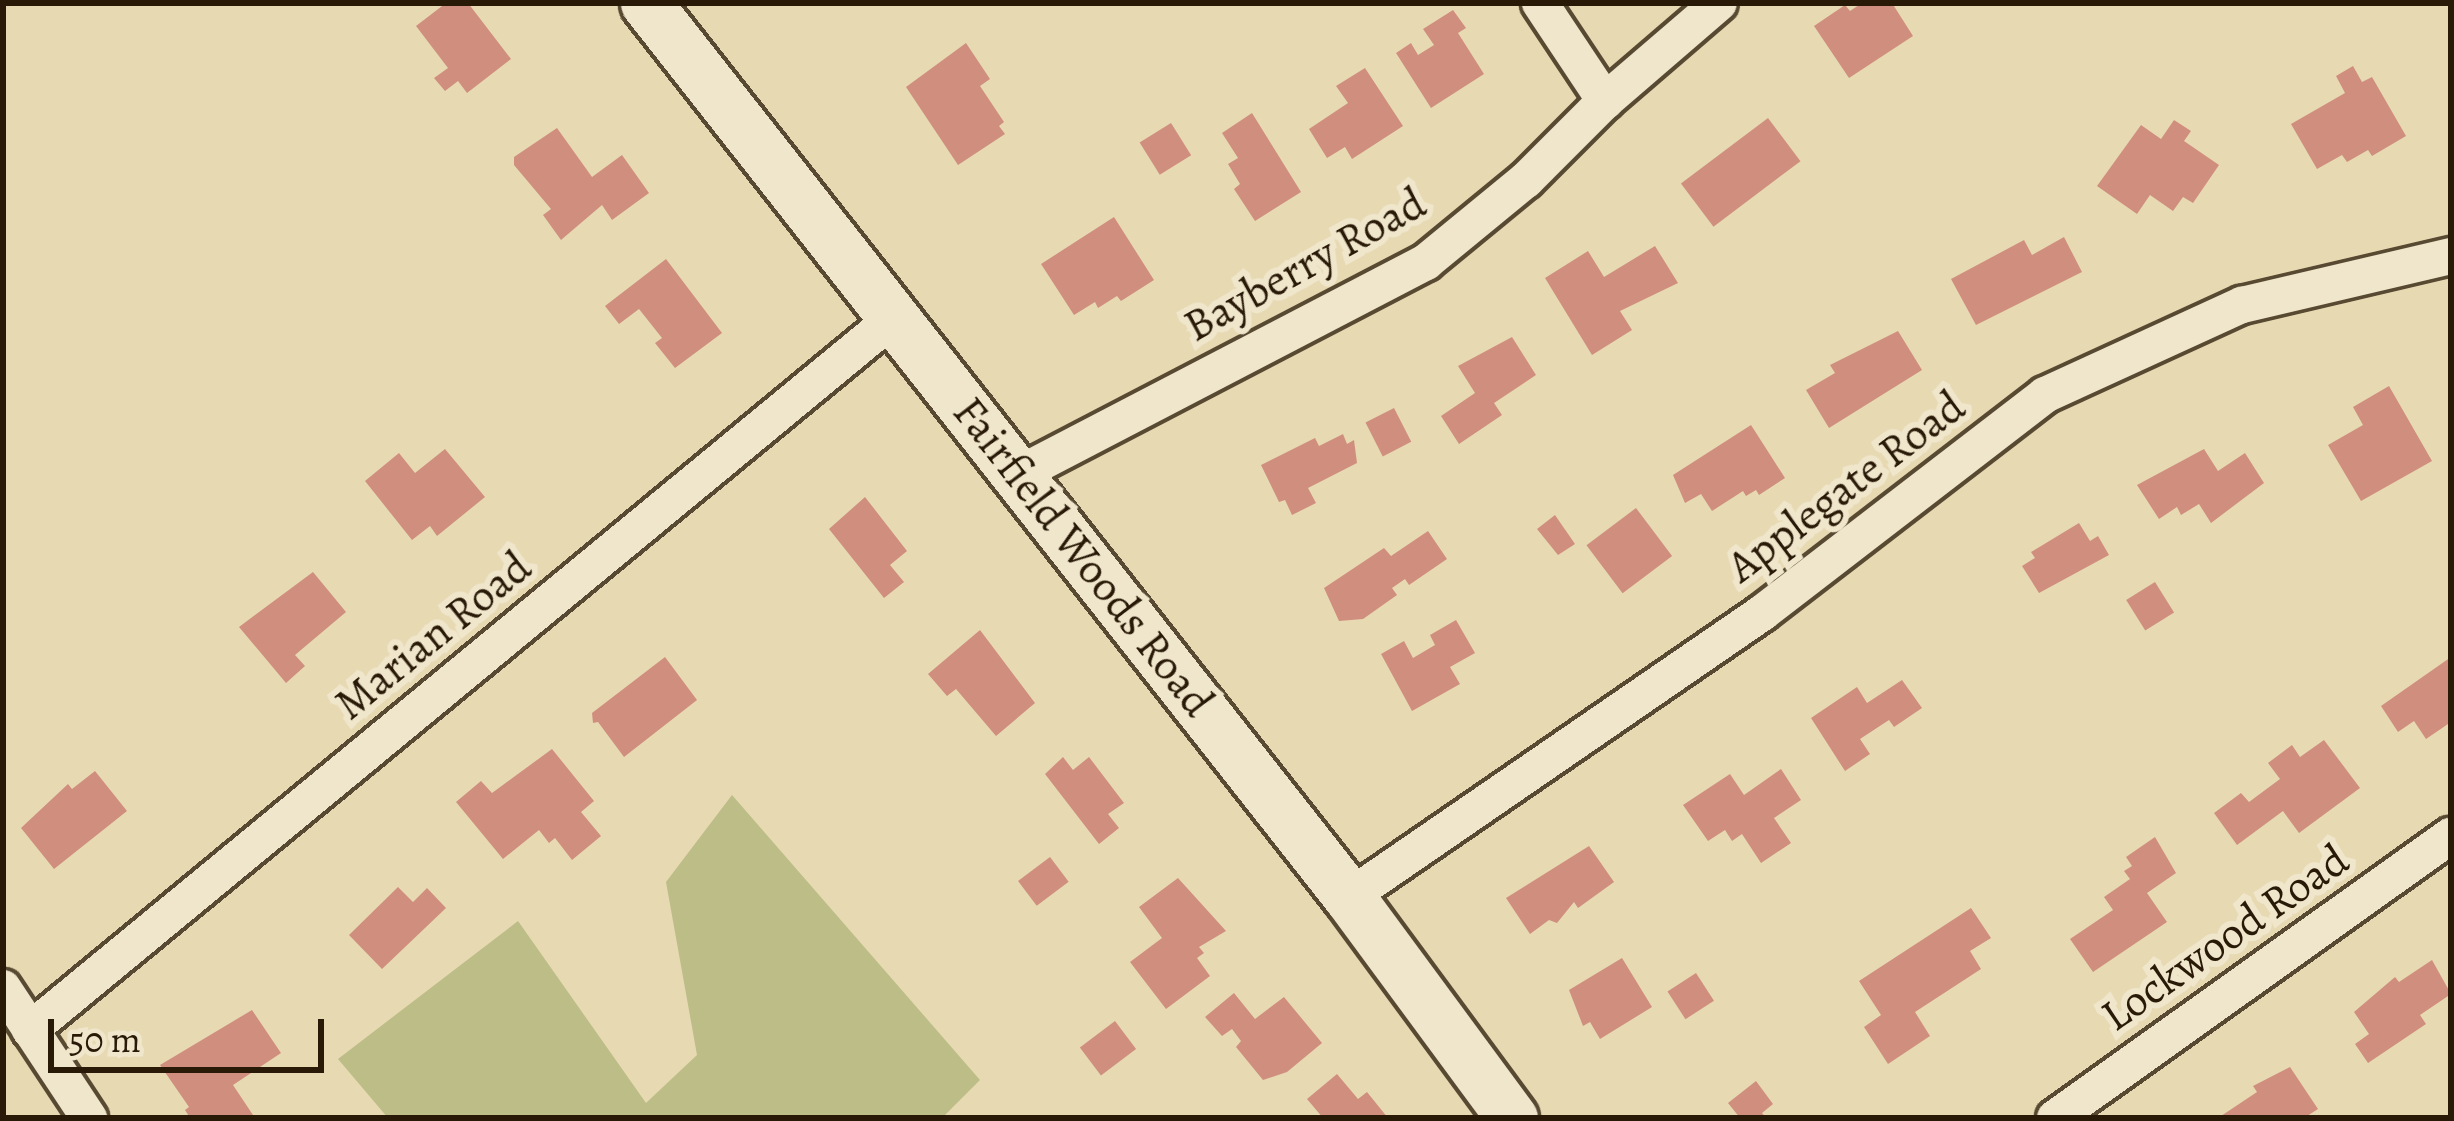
<!DOCTYPE html>
<style>
body{margin:0}
#map{position:relative;width:2454px;height:1121px;overflow:hidden;background:#e7d9b1;font-family:Alegreya,serif}
div>[style]{position:absolute}
[style*='--x']{left:calc(var(--x)*1px);top:calc(var(--y)*1px);width:calc(var(--w)*1px);rotate:calc(var(--a)*1deg)}
.green>*{inset:0;background:#bcbd87}
.building>*{inset:0;background:#d08f7e;transform-origin:0 0}
.roads{filter:drop-shadow(3px 0 #584a32) drop-shadow(-3px 0 #584a32) drop-shadow(0 3px #584a32) drop-shadow(0 -3px #584a32)}
.minor>*{height:36px;margin:-18px;padding:0 18px;transform-origin:18px;border-radius:18px;background:#efe6cc}
.secondary>*{height:51px;margin:-25.5px;padding:0 25.5px;transform-origin:25.5px;border-radius:25.5px;background:#efe6cc}
span{translate:-50% -50%;white-space:nowrap;text-align:center;line-height:1.15;-webkit-text-stroke:12px #efe6cc;paint-order:stroke}
.street-label{font-size:45px;color:#291a08}
.frame{position:absolute;inset:0;border:6px solid #291a08;pointer-events:none}
.scale{position:absolute;left:48px;top:1019px;width:276px;height:54px;box-sizing:border-box;border:6px solid #291a08;border-top:0;padding-left:15px;font-size:36px;line-height:42px;white-space:nowrap;color:#291a08;-webkit-text-stroke:9px #efe6cc;paint-order:stroke}
</style>
<div id="map">
<div class="green">
<i style="clip-path:polygon(732px 795px,980px 1080px,942px 1118px,388px 1118px,338px 1059px,518px 921px,646px 1103px,697px 1055px,666px 882px)"></i>
</div>
<div class="building">
<i style="clip-path:polygon(446px 3px,468px 3px,511px 59px,467px 93px,458px 81px,445px 91px,434px 78px,448px 68px,416px 26px)"></i>
<i style="clip-path:polygon(1862px 3px,1892px 3px,1913px 36px,1849px 78px,1814px 26px,1845px 5px,1850px 11px)"></i>
<i style="clip-path:polygon(1453px 10px,1466px 28px,1458px 33px,1484px 74px,1431px 108px,1396px 53px,1411px 43px,1418px 55px,1434px 45px,1423px 29px)"></i>
<i style="clip-path:polygon(966px 43px,990px 79px,980px 86px,1004px 122px,999px 126px,1005px 134px,958px 165px,906px 87px)"></i>
<i style="clip-path:polygon(2353px 66px,2362px 82px,2372px 77px,2406px 136px,2372px 156px,2368px 150px,2347px 162px,2342px 155px,2317px 169px,2291px 124px,2345px 93px,2336px 76px)"></i>
<i style="clip-path:polygon(1365px 68px,1403px 126px,1352px 159px,1345px 147px,1327px 158px,1309px 129px,1348px 103px,1336px 86px)"></i>
<i style="clip-path:polygon(1252px 113px,1301px 192px,1255px 221px,1234px 189px,1240px 184px,1228px 164px,1238px 158px,1222px 133px)"></i>
<i style="left:1768px;top:118px;width:54px;height:109px;rotate:53deg"></i>
<i style="clip-path:polygon(2174px 120px,2191px 131px,2184px 141px,2219px 165px,2193px 203px,2183px 197px,2173px 211px,2150px 195px,2137px 214px,2097px 186px,2141px 125px,2161px 139px)"></i>
<i style="left:1171px;top:123px;width:38px;height:37px;rotate:58deg"></i>
<i style="clip-path:polygon(557px 128px,592px 177px,622px 155px,649px 193px,612px 220px,602px 205px,561px 240px,543px 215px,551px 209px,514px 165px,514px 157px)"></i>
<i style="clip-path:polygon(1114px 217px,1154px 280px,1121px 301px,1117px 296px,1098px 308px,1095px 302px,1074px 315px,1041px 264px)"></i>
<i style="clip-path:polygon(2064px 237px,2082px 272px,1976px 325px,1951px 279px,2024px 240px,2032px 255px)"></i>
<i style="clip-path:polygon(1655px 246px,1678px 283px,1620px 311px,1632px 330px,1592px 355px,1545px 278px,1588px 251px,1604px 277px)"></i>
<i style="clip-path:polygon(666px 259px,722px 333px,675px 368px,655px 343px,662px 338px,639px 309px,619px 324px,605px 306px)"></i>
<i style="clip-path:polygon(1898px 331px,1922px 370px,1829px 428px,1806px 390px,1835px 373px,1830px 365px)"></i>
<i style="clip-path:polygon(1512px 337px,1536px 375px,1494px 403px,1502px 415px,1459px 444px,1441px 416px,1475px 393px,1458px 366px)"></i>
<i style="clip-path:polygon(2389px 386px,2432px 461px,2361px 501px,2328px 445px,2363px 425px,2353px 407px)"></i>
<i style="left:1394px;top:408px;width:38px;height:32px;rotate:63deg"></i>
<i style="clip-path:polygon(1751px 425px,1785px 478px,1759px 495px,1756px 490px,1746px 496px,1743px 491px,1712px 511px,1701px 494px,1685px 503px,1673px 475px)"></i>
<i style="clip-path:polygon(1343px 434px,1347px 444px,1354px 440px,1357px 463px,1308px 488px,1316px 503px,1292px 515px,1285px 500px,1279px 502px,1261px 465px,1315px 438px,1319px 446px)"></i>
<i style="clip-path:polygon(445px 449px,485px 497px,437px 536px,430px 526px,412px 540px,365px 481px,399px 453px,415px 473px)"></i>
<i style="clip-path:polygon(2204px 449px,2218px 471px,2245px 453px,2264px 483px,2211px 523px,2199px 504px,2181px 515px,2177px 507px,2159px 519px,2137px 485px)"></i>
<i style="clip-path:polygon(865px 497px,907px 551px,890px 565px,904px 582px,884px 598px,829px 529px)"></i>
<i style="left:1636px;top:508px;width:60px;height:62px;rotate:53deg"></i>
<i style="clip-path:polygon(1555px 515px,1575px 544px,1558px 555px,1537px 529px)"></i>
<i style="clip-path:polygon(2079px 523px,2090px 541px,2098px 536px,2109px 555px,2039px 593px,2022px 566px,2035px 558px,2031px 552px)"></i>
<i style="clip-path:polygon(1428px 531px,1447px 559px,1409px 585px,1405px 579px,1392px 588px,1397px 595px,1363px 619px,1339px 621px,1324px 588px,1384px 548px,1391px 556px)"></i>
<i style="clip-path:polygon(313px 572px,346px 612px,295px 655px,305px 666px,286px 683px,239px 627px)"></i>
<i style="left:2155px;top:582px;width:36px;height:34px;rotate:58deg"></i>
<i style="clip-path:polygon(1456px 620px,1475px 653px,1450px 667px,1460px 684px,1412px 711px,1381px 654px,1404px 641px,1413px 658px,1435px 645px,1430px 635px)"></i>
<i style="clip-path:polygon(980px 630px,1035px 703px,996px 736px,956px 689px,947px 696px,928px 674px)"></i>
<i style="clip-path:polygon(665px 657px,697px 700px,624px 757px,598px 722px,593px 723px,592px 713px)"></i>
<i style="clip-path:polygon(2451px 657px,2451px 722px,2426px 739px,2414px 721px,2398px 732px,2381px 706px)"></i>
<i style="clip-path:polygon(1902px 680px,1922px 708px,1894px 727px,1889px 720px,1860px 739px,1870px 754px,1845px 771px,1811px 718px,1857px 687px,1867px 703px)"></i>
<i style="clip-path:polygon(2324px 740px,2360px 788px,2299px 833px,2283px 811px,2237px 845px,2214px 813px,2241px 793px,2249px 802px,2280px 779px,2268px 763px,2292px 745px,2300px 757px)"></i>
<i style="clip-path:polygon(552px 749px,594px 801px,581px 812px,601px 836px,572px 860px,555px 838px,549px 843px,539px 830px,503px 859px,456px 802px,481px 781px,492px 793px)"></i>
<i style="clip-path:polygon(1063px 757px,1073px 770px,1089px 757px,1124px 803px,1108px 814px,1119px 828px,1099px 844px,1045px 774px)"></i>
<i style="clip-path:polygon(1781px 769px,1801px 800px,1774px 818px,1791px 843px,1761px 863px,1742px 834px,1732px 841px,1725px 830px,1708px 841px,1683px 805px,1730px 774px,1744px 795px)"></i>
<i style="clip-path:polygon(95px 771px,127px 811px,54px 869px,21px 828px,68px 784px,72px 789px)"></i>
<i style="clip-path:polygon(2155px 837px,2176px 873px,2147px 893px,2167px 922px,2093px 972px,2070px 939px,2113px 910px,2104px 897px,2130px 879px,2124px 871px,2132px 866px,2126px 857px)"></i>
<i style="clip-path:polygon(1589px 846px,1614px 882px,1578px 908px,1574px 902px,1557px 923px,1549px 920px,1530px 934px,1506px 898px)"></i>
<i style="left:1050px;top:857px;width:31px;height:40px;rotate:53deg"></i>
<i style="clip-path:polygon(1178px 878px,1226px 931px,1199px 947px,1204px 953px,1197px 958px,1210px 976px,1166px 1009px,1130px 962px,1162px 938px,1139px 907px)"></i>
<i style="clip-path:polygon(398px 887px,413px 902px,427px 888px,446px 908px,382px 969px,349px 935px)"></i>
<i style="clip-path:polygon(1971px 908px,1991px 938px,1970px 951px,1981px 969px,1915px 1012px,1930px 1036px,1888px 1064px,1864px 1027px,1881px 1015px,1859px 981px)"></i>
<i style="clip-path:polygon(1622px 958px,1652px 1007px,1600px 1039px,1590px 1022px,1583px 1026px,1569px 990px)"></i>
<i style="clip-path:polygon(2432px 960px,2451px 994px,2420px 1015px,2426px 1024px,2368px 1063px,2355px 1044px,2369px 1034px,2354px 1012px,2395px 977px,2399px 982px)"></i>
<i style="left:1696px;top:973px;width:33px;height:34px;rotate:57deg"></i>
<i style="clip-path:polygon(1234px 993px,1255px 1019px,1284px 997px,1322px 1043px,1287px 1072px,1263px 1080px,1236px 1047px,1241px 1041px,1232px 1029px,1222px 1036px,1205px 1017px)"></i>
<i style="clip-path:polygon(252px 1010px,281px 1053px,233px 1085px,255px 1118px,190px 1118px,185px 1110px,189px 1107px,160px 1065px)"></i>
<i style="left:1115px;top:1021px;width:35px;height:44px;rotate:53deg"></i>
<i style="clip-path:polygon(2290px 1067px,2318px 1109px,2304px 1118px,2218px 1118px,2257px 1092px,2253px 1086px)"></i>
<i style="clip-path:polygon(1337px 1074px,1358px 1099px,1367px 1092px,1388px 1118px,1323px 1118px,1307px 1099px)"></i>
<i style="clip-path:polygon(1756px 1081px,1773px 1104px,1762px 1113px,1766px 1118px,1740px 1118px,1728px 1103px)"></i>
</div>
<div class="roads">
<div class="minor">
<i style="--x:1540;--y:3;--w:118;--a:56.4"></i>
<i style="--x:1017;--y:475;--w:461;--a:-27.5"></i>
<i style="--x:1426;--y:262;--w:129;--a:-39.4"></i>
<i style="--x:1526;--y:180;--w:112;--a:-45"></i>
<i style="--x:1605;--y:101;--w:150;--a:-40.7"></i>
<i style="--x:1349;--y:897;--w:501;--a:-34.51"></i>
<i style="--x:1762;--y:613;--w:357;--a:-37.6"></i>
<i style="--x:2045;--y:395;--w:217;--a:-24.6"></i>
<i style="--x:2242;--y:305;--w:215;--a:-13.2"></i>
<i style="--x:3;--y:988;--w:156;--a:56.5"></i>
<i style="--x:30;--y:1030;--w:1122;--a:-39.5"></i>
<i style="--x:2055;--y:1118;--w:486;--a:-35.5"></i>
</div>
<div class="secondary">
<i style="--x:646;--y:3;--w:1137;--a:51.82"></i>
<i style="--x:1349;--y:897;--w:275;--a:53.6"></i>
</div>
</div>
<div class="street-label">
<span style="left:1305px;top:265px;rotate:-29deg">Bayberry Road</span>
<span style="left:1846px;top:487px;rotate:-37deg">Applegate Road</span>
<span style="left:1083px;top:557px;rotate:52deg">Fairfield Woods Road</span>
<span style="left:433px;top:636px;rotate:-39deg">Marian Road</span>
<span style="left:2225px;top:938px;rotate:-35deg">Lockwood Road</span>
</div>
<div class="frame"></div>
<div class="scale">50 m</div>
</div>
